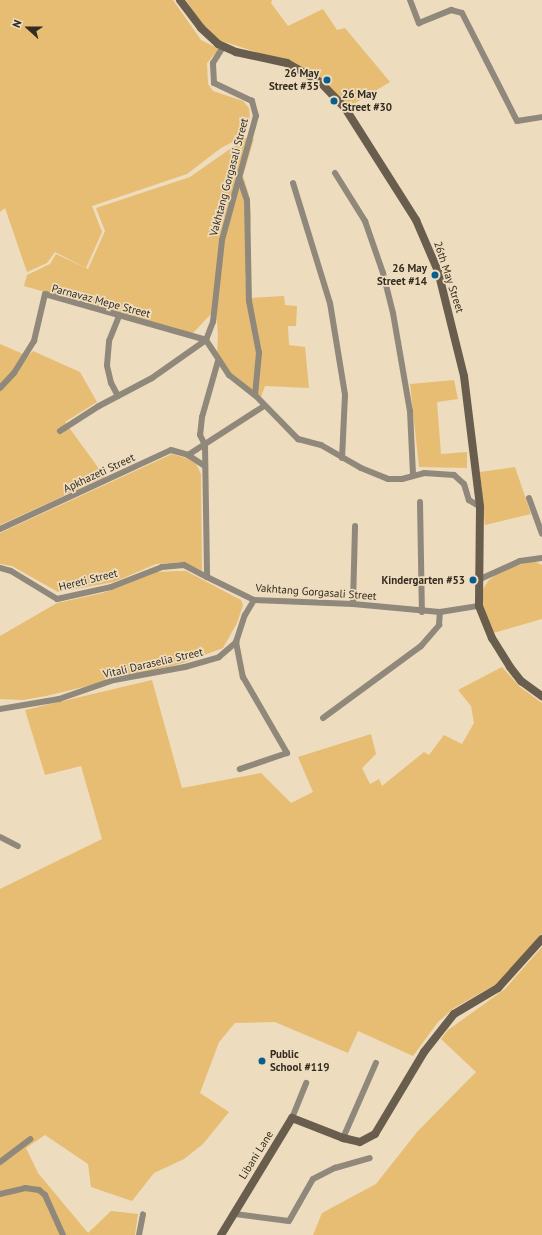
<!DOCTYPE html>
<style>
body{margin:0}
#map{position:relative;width:542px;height:1235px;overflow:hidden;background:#eedcbe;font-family:"PT Sans",sans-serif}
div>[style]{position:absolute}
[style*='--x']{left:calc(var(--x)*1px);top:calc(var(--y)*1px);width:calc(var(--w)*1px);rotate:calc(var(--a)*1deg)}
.green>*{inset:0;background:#e6bd72}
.street>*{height:6px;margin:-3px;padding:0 3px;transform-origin:3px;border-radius:3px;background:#8f887b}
.secondary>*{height:8px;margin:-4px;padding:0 4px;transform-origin:4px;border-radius:4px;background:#695e4d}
.dots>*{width:11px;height:11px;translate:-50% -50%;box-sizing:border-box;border:2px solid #eedcbe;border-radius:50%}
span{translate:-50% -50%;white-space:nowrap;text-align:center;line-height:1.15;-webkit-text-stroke:3.5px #eedcbe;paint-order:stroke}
.poi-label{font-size:11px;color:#332c21;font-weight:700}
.right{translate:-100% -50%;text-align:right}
.left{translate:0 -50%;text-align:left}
.street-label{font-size:11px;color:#332c21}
.north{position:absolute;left:8px;top:8px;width:40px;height:40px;-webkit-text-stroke:3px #eedcbe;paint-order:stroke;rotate:291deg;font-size:11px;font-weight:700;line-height:16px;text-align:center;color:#332c21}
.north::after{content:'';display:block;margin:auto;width:14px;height:18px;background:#332c21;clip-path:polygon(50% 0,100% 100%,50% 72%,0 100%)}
</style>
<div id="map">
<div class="green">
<i style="clip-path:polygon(0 0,173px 0,201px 40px,219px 49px,207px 63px,208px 84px,213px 91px,243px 101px,249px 108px,250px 119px,244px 136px,221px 148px,187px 174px,92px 206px,102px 232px,86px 268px,55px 252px,47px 263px,27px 272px,5px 208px,0 212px)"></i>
<i style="clip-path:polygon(186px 0,272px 0,271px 3px,288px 26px,323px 9px,337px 30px,345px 28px,390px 82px,347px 108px,327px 83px,302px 67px,219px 40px,203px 26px)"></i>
<i style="clip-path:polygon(247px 137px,254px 139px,243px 176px,249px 195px,251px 217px,245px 281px,250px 281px,251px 298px,284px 296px,285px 305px,297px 306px,296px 326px,288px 326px,289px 345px,305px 347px,309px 388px,265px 386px,260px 400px,246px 385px,221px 365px,217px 358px,218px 334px,216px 313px,211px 314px,192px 334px,24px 286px,27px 275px,50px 264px,56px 254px,88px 269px,105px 231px,96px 208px,190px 177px)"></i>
<i style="clip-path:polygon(0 344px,28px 356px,33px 351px,80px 372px,97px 402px,65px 422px,105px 477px,0 525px)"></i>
<i style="clip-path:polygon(454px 380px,458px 399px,437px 402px,441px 454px,467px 452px,467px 468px,419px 467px,410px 384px)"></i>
<i style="clip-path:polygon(172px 454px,189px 459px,196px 464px,201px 474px,202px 571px,184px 562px,156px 564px,114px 582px,58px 592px,12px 566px,0 564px,0 533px)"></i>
<i style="clip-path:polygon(515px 467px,531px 514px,485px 525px,480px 472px)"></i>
<i style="clip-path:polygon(534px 561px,542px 565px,542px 619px,493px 633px,483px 611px,482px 591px,488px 581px,503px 569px)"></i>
<i style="clip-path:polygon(175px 571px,186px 571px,241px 600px,243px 605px,237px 623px,223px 648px,183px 663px,46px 696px,23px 700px,0 699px,0 636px,57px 603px,103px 593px,157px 572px)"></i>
<i style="clip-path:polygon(502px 667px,520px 687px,542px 703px,542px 933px,540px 936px,498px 983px,454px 1008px,438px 1022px,413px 1056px,358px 1031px,348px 1053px,275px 1022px,235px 1023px,219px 1042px,200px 1093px,229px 1112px,203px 1144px,184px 1159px,154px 1173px,132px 1201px,91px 1187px,88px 1164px,45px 1135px,26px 1148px,38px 1173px,88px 1233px,111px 1211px,138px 1214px,135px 1235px,0 1235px,0 889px,102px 839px,81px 766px,45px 775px,25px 710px,152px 680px,182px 788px,261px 773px,291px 803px,313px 792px,298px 757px,371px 734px,376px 754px,362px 768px,370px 784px,379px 779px,382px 786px,424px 752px,429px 755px,444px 735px,462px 744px,474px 723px,471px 706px,458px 690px)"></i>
<i style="clip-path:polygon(542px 947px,542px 1235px,313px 1235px,322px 1213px,376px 1184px,417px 1132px,476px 1072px,441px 1039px,448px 1030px,505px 989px)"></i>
</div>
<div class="street">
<i style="--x:410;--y:0;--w:25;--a:69"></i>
<i style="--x:419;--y:23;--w:35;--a:-22"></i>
<i style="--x:451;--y:10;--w:11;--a:15"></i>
<i style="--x:462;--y:13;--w:121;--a:63"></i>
<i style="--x:517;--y:121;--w:25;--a:-9"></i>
<i style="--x:335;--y:173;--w:57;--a:58"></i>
<i style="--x:365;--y:221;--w:55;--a:70.9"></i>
<i style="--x:383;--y:273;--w:41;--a:76"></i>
<i style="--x:393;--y:313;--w:99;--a:80.2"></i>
<i style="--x:410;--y:411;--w:64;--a:87.3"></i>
<i style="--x:239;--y:177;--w:24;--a:71"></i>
<i style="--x:247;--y:200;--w:101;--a:88.9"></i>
<i style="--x:249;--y:301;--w:53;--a:79.1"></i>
<i style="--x:259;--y:353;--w:42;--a:95.4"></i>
<i style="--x:293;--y:183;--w:126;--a:72.9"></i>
<i style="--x:330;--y:303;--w:93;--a:80.7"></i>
<i style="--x:345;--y:395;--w:63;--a:92.7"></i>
<i style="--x:206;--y:340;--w:42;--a:56.7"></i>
<i style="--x:229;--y:375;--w:33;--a:38"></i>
<i style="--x:255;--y:395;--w:62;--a:45.7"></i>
<i style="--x:298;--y:439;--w:24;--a:15"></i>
<i style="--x:321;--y:445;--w:46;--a:29.9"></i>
<i style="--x:361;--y:468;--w:29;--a:22"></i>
<i style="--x:388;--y:479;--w:14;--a:0"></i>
<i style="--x:402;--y:479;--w:23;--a:-15"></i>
<i style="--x:424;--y:473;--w:30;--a:4"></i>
<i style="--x:454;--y:475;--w:13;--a:42"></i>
<i style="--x:464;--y:484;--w:17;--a:73"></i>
<i style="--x:469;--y:500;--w:13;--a:32"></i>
<i style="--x:206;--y:340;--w:19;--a:-69"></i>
<i style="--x:213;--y:322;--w:82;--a:-83.7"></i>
<i style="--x:222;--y:240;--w:129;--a:-74.7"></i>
<i style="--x:256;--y:116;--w:16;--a:-105"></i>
<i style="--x:252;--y:101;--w:42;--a:-154.7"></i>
<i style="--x:214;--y:83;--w:20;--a:-93"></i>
<i style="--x:213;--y:63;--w:19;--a:-58"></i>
<i style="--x:218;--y:361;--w:58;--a:105.9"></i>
<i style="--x:202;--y:417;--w:18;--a:96"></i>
<i style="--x:200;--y:435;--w:11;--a:63"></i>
<i style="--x:205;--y:445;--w:132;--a:89.1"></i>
<i style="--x:207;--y:577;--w:52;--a:26.1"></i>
<i style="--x:254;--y:600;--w:99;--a:2.3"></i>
<i style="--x:353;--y:604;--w:87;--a:5.3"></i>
<i style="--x:440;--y:612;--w:39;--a:-9"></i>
<i style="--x:0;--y:388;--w:21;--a:-47"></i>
<i style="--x:14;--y:373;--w:38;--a:-58"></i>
<i style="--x:34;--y:341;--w:48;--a:-76.8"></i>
<i style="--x:45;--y:294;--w:167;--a:15.9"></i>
<i style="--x:118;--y:396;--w:15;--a:-118"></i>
<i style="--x:111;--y:383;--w:18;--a:-103"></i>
<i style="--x:107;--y:365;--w:24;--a:-85"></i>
<i style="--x:109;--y:341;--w:27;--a:-68"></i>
<i style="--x:60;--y:431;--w:46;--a:-32.7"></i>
<i style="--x:99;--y:406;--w:60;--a:-27.8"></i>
<i style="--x:152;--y:378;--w:66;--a:-35.1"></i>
<i style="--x:188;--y:455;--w:90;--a:-32.8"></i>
<i style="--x:529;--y:498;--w:38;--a:70"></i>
<i style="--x:420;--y:502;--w:110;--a:89"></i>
<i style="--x:0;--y:529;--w:188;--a:-24.8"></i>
<i style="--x:171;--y:450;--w:18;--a:16"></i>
<i style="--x:188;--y:455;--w:20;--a:33"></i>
<i style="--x:0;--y:568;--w:11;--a:15"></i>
<i style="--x:11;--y:571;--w:54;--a:31.3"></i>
<i style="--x:57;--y:599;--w:55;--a:-12.5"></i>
<i style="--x:111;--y:587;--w:55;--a:-21.4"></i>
<i style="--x:162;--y:567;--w:22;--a:-5"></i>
<i style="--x:184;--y:565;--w:26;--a:28"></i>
<i style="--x:478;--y:580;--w:46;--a:-24.3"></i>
<i style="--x:520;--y:561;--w:22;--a:-8"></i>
<i style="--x:353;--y:604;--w:78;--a:-88.5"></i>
<i style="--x:236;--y:642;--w:36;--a:79"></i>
<i style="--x:243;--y:677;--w:88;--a:59.9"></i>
<i style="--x:287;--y:753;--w:50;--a:161.2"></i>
<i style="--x:0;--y:709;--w:60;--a:-9.6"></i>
<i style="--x:59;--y:699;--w:58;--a:-19.1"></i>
<i style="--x:114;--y:680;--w:72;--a:-10.4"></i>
<i style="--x:185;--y:667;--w:35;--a:-16"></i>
<i style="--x:219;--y:657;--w:23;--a:-41"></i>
<i style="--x:236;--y:642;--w:28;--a:-72"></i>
<i style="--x:245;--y:615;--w:17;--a:-59"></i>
<i style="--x:323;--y:718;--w:122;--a:-36.3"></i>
<i style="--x:421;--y:646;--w:28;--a:-49"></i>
<i style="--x:439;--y:625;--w:13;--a:-86"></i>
<i style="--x:0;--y:837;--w:20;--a:27"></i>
<i style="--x:292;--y:1118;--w:38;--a:-68"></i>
<i style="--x:343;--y:1138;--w:82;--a:-66.3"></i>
<i style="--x:0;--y:1162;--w:38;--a:-37"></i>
<i style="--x:0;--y:1194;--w:26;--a:-13"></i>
<i style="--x:25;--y:1188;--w:14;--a:8"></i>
<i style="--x:39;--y:1190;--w:8;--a:40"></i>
<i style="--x:45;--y:1195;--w:44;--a:65.8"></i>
<i style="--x:235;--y:1214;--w:54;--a:7.4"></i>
<i style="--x:289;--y:1221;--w:48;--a:-60.3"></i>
<i style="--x:313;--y:1179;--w:25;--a:-27"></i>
<i style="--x:335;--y:1168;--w:36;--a:-16"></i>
<i style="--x:139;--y:1235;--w:21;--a:-79"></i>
</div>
<div class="secondary">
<i style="--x:180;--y:0;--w:35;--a:53"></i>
<i style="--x:201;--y:28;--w:23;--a:43"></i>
<i style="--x:218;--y:44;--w:20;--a:24"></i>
<i style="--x:236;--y:52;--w:52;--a:12.2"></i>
<i style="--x:287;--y:63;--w:38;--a:30"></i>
<i style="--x:320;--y:82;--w:36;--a:46"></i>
<i style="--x:345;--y:108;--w:133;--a:57.6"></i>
<i style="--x:416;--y:220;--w:56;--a:66.7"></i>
<i style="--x:438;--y:271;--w:108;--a:76.1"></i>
<i style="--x:464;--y:376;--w:132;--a:83"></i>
<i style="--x:480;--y:507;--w:99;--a:90.6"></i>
<i style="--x:479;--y:606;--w:35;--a:68"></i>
<i style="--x:492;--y:638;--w:34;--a:58"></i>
<i style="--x:510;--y:667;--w:18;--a:52"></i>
<i style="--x:521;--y:681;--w:26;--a:36"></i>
<i style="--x:221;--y:1235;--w:137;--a:-58.7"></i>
<i style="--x:292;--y:1118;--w:55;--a:21.4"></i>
<i style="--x:343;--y:1138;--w:17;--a:13"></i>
<i style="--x:360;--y:1142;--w:17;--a:-28"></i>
<i style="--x:375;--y:1134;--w:96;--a:-59.1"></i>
<i style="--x:424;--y:1052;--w:48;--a:-51.7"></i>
<i style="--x:454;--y:1014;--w:51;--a:-30.6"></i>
<i style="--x:498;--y:988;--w:66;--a:-48.1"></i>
</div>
<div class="dots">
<i style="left:327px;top:80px;background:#095e90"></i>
<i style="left:334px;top:101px;background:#095e90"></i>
<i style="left:435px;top:275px;background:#095e90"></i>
<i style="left:473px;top:580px;background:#095e90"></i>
<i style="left:262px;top:1061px;background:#095e90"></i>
</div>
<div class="poi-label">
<span class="right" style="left:319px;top:80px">26 May<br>Street #35</span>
<span class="left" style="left:342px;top:101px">26 May<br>Street #30</span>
<span class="right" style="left:427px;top:275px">26 May<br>Street #14</span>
<span class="right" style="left:465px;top:580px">Kindergarten #53</span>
<span class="left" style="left:270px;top:1061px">Public<br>School #119</span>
</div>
<div class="street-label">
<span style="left:229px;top:177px;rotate:-75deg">Vakhtang Gorgasali Street</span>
<span style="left:449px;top:277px;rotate:72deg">26th May Street</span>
<span style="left:101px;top:301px;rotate:15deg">Parnavaz Mepe Street</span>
<span style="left:99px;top:473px;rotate:-25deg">Apkhazeti Street</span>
<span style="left:88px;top:580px;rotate:-14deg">Hereti Street</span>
<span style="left:316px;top:592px;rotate:4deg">Vakhtang Gorgasali Street</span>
<span style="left:153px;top:663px;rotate:-13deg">Vitali Daraselia Street</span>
<span style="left:256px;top:1155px;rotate:-58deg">Libani Lane</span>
</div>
<div class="north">N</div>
</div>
